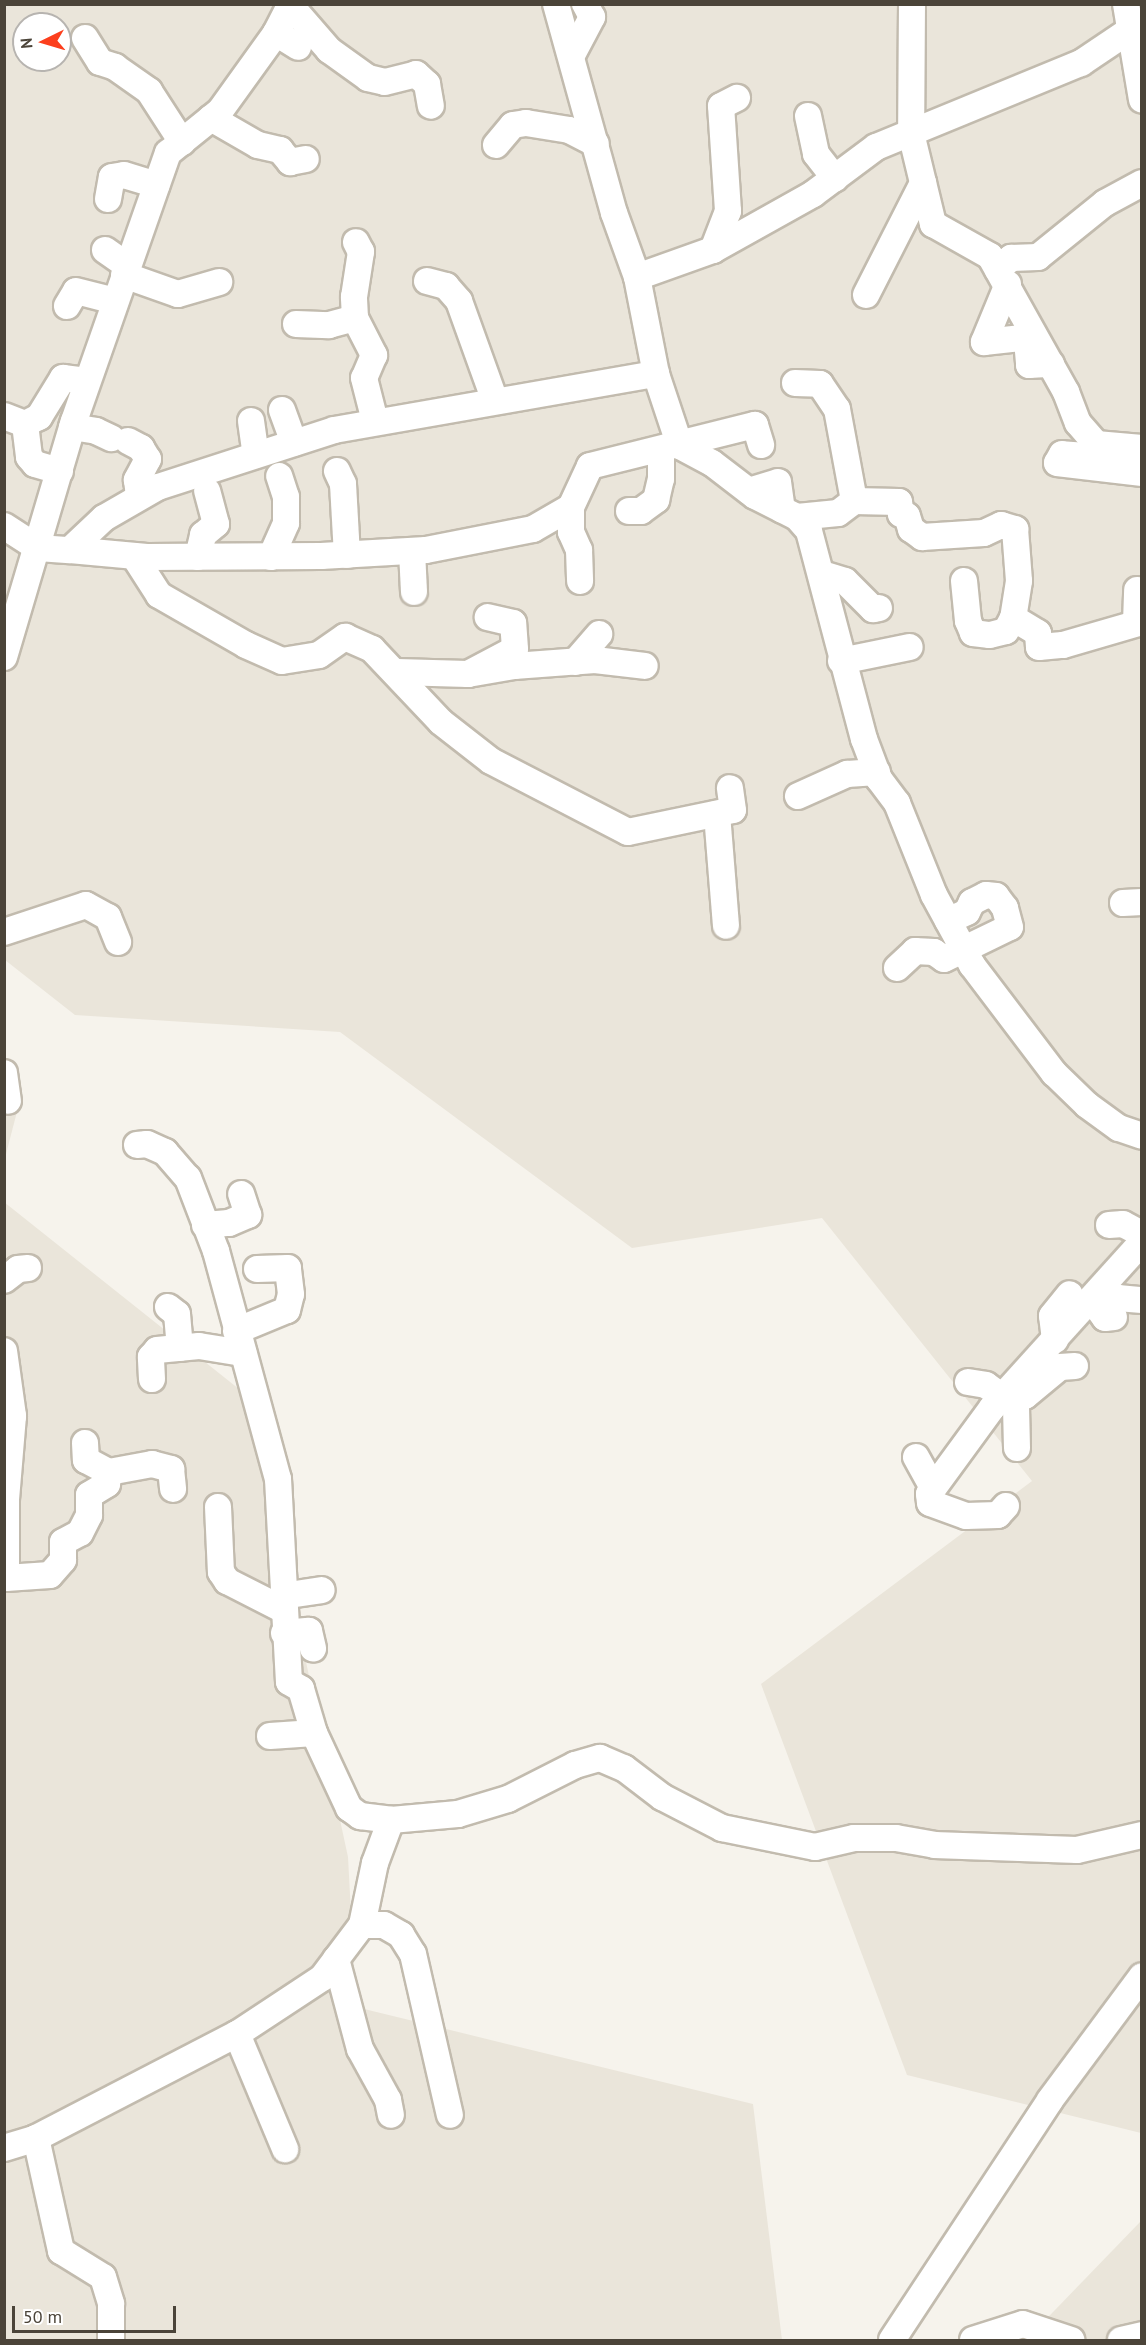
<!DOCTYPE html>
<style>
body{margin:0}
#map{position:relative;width:1146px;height:2345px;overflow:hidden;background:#f6f3ec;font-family:"PT Sans",sans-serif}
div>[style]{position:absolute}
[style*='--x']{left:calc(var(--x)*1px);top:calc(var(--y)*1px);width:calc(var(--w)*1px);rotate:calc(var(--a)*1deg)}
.residential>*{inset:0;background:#eae5da}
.roads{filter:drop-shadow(2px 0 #c2bbae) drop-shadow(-2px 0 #c2bbae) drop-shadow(0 2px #c2bbae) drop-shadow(0 -2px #c2bbae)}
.minor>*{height:26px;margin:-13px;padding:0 13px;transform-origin:13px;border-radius:13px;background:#fff}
span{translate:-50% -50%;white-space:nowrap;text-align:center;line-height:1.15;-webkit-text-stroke:4.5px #fff;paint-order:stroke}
.frame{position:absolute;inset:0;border:6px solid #4b4439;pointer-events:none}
.north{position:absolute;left:12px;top:12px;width:60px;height:60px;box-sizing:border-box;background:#fff;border:2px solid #b7b4b0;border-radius:50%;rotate:265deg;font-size:16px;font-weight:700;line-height:24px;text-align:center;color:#4b4439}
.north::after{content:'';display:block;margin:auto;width:21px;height:27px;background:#fc3f1d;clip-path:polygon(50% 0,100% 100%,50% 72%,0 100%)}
.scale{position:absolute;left:12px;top:2306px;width:164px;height:27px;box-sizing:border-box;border:3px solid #4b4439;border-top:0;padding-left:8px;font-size:18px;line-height:21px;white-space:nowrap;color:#4b4439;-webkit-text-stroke:4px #fff;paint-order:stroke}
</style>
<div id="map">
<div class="residential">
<i style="clip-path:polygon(evenodd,4px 5px,1141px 5px,1141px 2133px,907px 2075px,761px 1684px,1032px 1481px,822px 1218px,632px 1248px,340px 1032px,75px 1015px,5px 960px,4px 5px,24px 24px,60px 24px,60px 60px,24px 60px,24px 24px)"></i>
<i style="clip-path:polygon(5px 1087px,20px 1100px,5px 1158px)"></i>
<i style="clip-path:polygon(4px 1202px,249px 1397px,348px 1857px,356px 2007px,753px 2104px,782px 2340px,5px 2340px)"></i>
<i style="clip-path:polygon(1141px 2221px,1141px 2340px,1026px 2340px)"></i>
</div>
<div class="roads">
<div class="minor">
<i style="--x:556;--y:4;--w:217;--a:74.5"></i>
<i style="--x:614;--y:213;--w:68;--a:70.2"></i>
<i style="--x:637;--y:277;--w:99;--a:78.9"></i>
<i style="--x:656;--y:374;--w:76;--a:71.6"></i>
<i style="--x:680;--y:446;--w:36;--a:28"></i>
<i style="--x:712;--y:463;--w:54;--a:37.5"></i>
<i style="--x:755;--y:496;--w:47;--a:26.6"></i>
<i style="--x:797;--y:517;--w:18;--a:49"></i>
<i style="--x:809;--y:531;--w:215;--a:75.2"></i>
<i style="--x:864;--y:739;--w:43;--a:69.4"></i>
<i style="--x:879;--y:779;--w:30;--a:53"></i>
<i style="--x:897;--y:803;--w:99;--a:68.1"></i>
<i style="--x:934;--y:895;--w:80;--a:61.5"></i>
<i style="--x:972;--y:965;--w:136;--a:52.8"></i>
<i style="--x:1054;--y:1073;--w:46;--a:44.1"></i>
<i style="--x:1087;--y:1105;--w:39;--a:36"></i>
<i style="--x:1119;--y:1128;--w:24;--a:19"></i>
<i style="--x:912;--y:4;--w:129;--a:90.4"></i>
<i style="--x:911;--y:133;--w:94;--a:76.4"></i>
<i style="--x:933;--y:224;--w:65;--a:29.3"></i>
<i style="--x:990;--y:256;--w:156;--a:60.8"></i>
<i style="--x:1066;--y:392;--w:33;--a:69"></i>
<i style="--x:1078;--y:423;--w:28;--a:49"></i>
<i style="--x:1096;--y:444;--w:46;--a:5"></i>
<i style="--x:1126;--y:4;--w:97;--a:80.5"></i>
<i style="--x:290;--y:5;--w:60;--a:49.1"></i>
<i style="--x:329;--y:50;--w:48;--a:35.7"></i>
<i style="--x:368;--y:78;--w:17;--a:13"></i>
<i style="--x:385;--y:82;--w:32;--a:-14"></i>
<i style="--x:416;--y:74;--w:15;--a:42"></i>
<i style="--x:427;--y:84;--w:22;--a:80"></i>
<i style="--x:276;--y:33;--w:26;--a:32"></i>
<i style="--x:85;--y:38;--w:28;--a:58"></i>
<i style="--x:100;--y:62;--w:16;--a:18"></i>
<i style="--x:115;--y:67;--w:42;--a:35.2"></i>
<i style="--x:149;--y:91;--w:61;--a:57.1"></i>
<i style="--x:572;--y:55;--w:43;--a:-62.2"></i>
<i style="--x:592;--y:17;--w:15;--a:-118"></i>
<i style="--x:808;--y:116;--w:39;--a:78"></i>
<i style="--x:816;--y:154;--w:31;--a:52"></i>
<i style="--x:211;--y:118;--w:54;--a:29.9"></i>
<i style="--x:258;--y:145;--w:23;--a:13"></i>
<i style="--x:280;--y:150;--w:16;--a:50"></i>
<i style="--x:290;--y:162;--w:16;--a:-11"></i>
<i style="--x:496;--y:145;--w:26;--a:-50"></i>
<i style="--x:513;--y:125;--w:13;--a:-9"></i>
<i style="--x:526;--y:123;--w:44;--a:9.2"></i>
<i style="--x:569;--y:130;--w:30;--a:27"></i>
<i style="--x:108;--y:199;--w:22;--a:-80"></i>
<i style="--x:112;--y:177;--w:12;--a:-9"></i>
<i style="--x:124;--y:175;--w:34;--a:17"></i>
<i style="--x:105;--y:250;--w:28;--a:35"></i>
<i style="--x:713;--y:250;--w:42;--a:-69"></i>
<i style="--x:728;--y:211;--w:105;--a:-93.8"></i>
<i style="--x:721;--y:106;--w:18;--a:-27"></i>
<i style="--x:998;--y:270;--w:18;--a:-43"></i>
<i style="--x:1011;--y:258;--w:27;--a:-2"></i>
<i style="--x:1038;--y:257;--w:86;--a:-38.9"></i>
<i style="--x:1105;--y:203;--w:42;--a:-28.4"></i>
<i style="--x:124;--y:275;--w:57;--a:19.4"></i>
<i style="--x:178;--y:294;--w:43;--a:-16.3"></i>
<i style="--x:637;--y:277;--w:81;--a:-19.6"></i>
<i style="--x:713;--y:250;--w:115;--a:-29.2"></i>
<i style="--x:813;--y:194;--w:79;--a:-36.7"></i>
<i style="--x:876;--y:147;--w:222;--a:-22.3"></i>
<i style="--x:1081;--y:63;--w:73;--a:-33.9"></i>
<i style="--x:427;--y:281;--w:20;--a:15"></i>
<i style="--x:446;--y:286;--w:20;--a:49"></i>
<i style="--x:459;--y:301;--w:106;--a:70.2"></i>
<i style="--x:1008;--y:284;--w:63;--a:112.5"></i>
<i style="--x:984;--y:342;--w:39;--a:-6"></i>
<i style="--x:1023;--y:338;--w:4;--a:27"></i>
<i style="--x:1027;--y:340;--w:25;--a:85"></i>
<i style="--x:1029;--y:365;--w:22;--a:-3"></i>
<i style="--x:866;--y:295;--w:126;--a:-63"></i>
<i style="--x:67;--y:306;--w:17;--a:-59"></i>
<i style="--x:76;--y:291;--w:40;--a:14.4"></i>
<i style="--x:355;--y:318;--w:21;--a:-93"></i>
<i style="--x:354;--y:297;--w:46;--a:-81.2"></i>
<i style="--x:361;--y:252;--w:11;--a:-117"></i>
<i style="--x:296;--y:324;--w:33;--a:2"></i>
<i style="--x:329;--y:325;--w:27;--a:-15"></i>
<i style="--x:355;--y:318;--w:42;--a:62.8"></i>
<i style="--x:374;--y:355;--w:25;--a:113"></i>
<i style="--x:364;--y:378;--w:44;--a:75.7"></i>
<i style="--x:795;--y:383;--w:25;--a:2"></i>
<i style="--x:820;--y:384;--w:30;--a:56"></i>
<i style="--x:837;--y:409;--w:94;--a:79.5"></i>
<i style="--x:854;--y:501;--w:20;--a:143"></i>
<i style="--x:838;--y:513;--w:41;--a:174.4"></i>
<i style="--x:282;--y:410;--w:35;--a:70"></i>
<i style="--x:4;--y:416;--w:22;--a:21"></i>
<i style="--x:25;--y:424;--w:33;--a:83"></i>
<i style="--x:29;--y:457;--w:9;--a:49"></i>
<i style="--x:35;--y:464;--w:26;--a:16"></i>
<i style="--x:251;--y:421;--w:34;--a:82"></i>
<i style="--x:25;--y:424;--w:16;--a:-27"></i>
<i style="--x:39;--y:417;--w:46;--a:-58.4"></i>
<i style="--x:63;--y:378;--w:24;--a:7"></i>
<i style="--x:72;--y:427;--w:24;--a:9"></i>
<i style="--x:96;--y:431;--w:17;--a:25"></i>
<i style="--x:128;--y:441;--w:15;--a:28"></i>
<i style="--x:141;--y:448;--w:13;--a:58"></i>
<i style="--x:148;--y:459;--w:24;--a:118"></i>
<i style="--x:137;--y:480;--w:16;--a:83"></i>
<i style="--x:1101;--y:457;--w:39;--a:-176"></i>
<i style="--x:1062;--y:454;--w:10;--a:119"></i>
<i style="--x:1057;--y:463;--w:86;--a:6.7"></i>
<i style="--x:337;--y:471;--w:14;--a:65"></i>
<i style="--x:343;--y:484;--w:71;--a:86.8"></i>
<i style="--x:749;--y:491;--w:30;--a:-17"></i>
<i style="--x:778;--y:482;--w:28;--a:82"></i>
<i style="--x:854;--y:501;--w:45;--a:1.3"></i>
<i style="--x:899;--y:502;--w:12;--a:81"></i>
<i style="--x:901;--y:514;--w:6;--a:18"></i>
<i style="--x:907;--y:516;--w:14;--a:73"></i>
<i style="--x:911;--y:529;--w:14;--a:36"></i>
<i style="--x:922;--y:537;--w:62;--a:-3.7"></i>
<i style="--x:984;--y:533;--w:19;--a:-25"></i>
<i style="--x:1001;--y:525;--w:15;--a:16"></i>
<i style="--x:1015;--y:529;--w:52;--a:85.6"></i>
<i style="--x:1019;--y:581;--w:37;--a:99"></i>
<i style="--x:1013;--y:618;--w:29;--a:31"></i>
<i style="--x:1038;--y:633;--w:14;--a:86"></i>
<i style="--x:1039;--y:647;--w:24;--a:-5"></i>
<i style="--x:1063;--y:645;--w:82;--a:-16.2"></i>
<i style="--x:571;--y:507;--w:25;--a:90"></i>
<i style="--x:571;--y:532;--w:20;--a:66"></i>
<i style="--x:579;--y:550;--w:31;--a:88"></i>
<i style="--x:629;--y:511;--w:12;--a:0"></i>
<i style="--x:641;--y:511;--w:19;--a:-36"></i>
<i style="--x:656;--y:500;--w:22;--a:-77"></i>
<i style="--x:661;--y:479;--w:29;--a:-90"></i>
<i style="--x:4;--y:526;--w:40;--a:32.9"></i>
<i style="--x:38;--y:548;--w:32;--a:4"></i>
<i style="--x:70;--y:550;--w:47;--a:-43.3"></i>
<i style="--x:104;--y:518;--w:62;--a:-29.9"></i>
<i style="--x:158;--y:487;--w:185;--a:-17.9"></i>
<i style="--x:334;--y:430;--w:327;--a:-9.9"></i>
<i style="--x:70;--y:550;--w:77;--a:5.2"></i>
<i style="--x:147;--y:557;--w:174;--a:-0.3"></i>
<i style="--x:321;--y:556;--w:105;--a:-3.3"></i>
<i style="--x:426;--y:550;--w:109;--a:-11.1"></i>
<i style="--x:533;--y:529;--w:44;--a:-30.1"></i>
<i style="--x:571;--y:507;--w:45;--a:-65.1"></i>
<i style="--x:590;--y:466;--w:170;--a:-14"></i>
<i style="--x:755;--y:425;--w:21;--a:73"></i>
<i style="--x:412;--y:551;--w:41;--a:87.2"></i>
<i style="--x:134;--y:556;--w:46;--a:57.3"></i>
<i style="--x:159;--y:595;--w:100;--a:29.9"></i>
<i style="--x:246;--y:645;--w:39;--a:24"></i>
<i style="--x:282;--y:661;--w:37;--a:-9"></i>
<i style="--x:319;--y:655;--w:32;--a:-35"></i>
<i style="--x:345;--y:637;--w:30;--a:24"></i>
<i style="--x:372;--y:649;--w:100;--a:46.6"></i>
<i style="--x:441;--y:722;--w:63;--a:38"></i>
<i style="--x:491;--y:761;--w:154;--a:27.4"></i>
<i style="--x:628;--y:832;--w:107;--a:-11.8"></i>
<i style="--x:733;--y:810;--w:22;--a:-98"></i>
<i style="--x:198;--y:557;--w:23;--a:-77"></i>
<i style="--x:203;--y:535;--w:17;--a:-40"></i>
<i style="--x:216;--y:524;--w:34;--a:-105"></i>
<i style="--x:271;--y:557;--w:37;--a:-66"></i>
<i style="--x:286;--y:523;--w:26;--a:-90"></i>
<i style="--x:286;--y:497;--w:22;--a:-108"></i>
<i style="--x:822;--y:574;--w:24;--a:17"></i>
<i style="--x:845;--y:581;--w:40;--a:45"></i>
<i style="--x:873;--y:609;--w:6;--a:-9"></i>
<i style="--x:964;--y:581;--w:40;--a:84.3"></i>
<i style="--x:968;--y:621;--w:13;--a:67"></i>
<i style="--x:973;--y:633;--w:17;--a:7"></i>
<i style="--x:990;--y:635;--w:16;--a:-14"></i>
<i style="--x:1006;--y:631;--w:15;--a:-62"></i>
<i style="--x:1136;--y:623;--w:33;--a:-88"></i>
<i style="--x:4;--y:657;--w:246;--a:-73.5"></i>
<i style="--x:74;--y:421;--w:284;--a:-70.7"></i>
<i style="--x:168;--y:153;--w:67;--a:-38.9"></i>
<i style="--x:220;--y:111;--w:96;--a:-54.3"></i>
<i style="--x:276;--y:33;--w:33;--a:-63"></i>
<i style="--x:841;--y:661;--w:70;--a:-11.5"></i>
<i style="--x:575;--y:662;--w:37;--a:-49"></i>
<i style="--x:397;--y:672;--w:71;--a:1.6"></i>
<i style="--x:468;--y:674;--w:53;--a:-28"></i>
<i style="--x:515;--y:649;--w:26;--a:-94"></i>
<i style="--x:513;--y:623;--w:26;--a:-167"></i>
<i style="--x:468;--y:674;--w:47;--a:-9.9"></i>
<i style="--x:514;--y:666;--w:81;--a:-4.2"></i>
<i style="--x:595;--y:660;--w:50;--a:6.8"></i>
<i style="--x:798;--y:796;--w:54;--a:-24.2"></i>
<i style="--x:847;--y:774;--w:30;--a:-4"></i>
<i style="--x:717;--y:814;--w:112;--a:85.4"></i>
<i style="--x:1123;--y:903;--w:19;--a:-3"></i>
<i style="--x:4;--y:932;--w:86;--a:-18.2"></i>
<i style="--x:86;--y:905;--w:25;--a:29"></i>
<i style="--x:108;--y:917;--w:27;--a:68"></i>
<i style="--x:897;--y:968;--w:25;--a:-43"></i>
<i style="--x:915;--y:951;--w:19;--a:3"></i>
<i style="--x:934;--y:952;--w:12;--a:35"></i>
<i style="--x:944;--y:959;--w:73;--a:-25.9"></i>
<i style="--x:1010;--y:927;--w:20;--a:-105"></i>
<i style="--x:1005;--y:908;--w:15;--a:-127"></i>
<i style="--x:996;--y:896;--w:10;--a:-174"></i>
<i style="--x:986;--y:895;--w:16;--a:153"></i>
<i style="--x:972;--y:902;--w:11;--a:117"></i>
<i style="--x:967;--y:912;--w:21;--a:155"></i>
<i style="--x:4;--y:1073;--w:28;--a:82"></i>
<i style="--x:137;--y:1145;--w:10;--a:-6"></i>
<i style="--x:147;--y:1144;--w:20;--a:24"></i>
<i style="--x:165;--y:1152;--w:35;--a:49"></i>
<i style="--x:188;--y:1178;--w:78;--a:69"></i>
<i style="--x:216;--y:1251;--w:236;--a:74.8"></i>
<i style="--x:278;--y:1479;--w:203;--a:86.9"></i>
<i style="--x:289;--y:1682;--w:14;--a:30"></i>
<i style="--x:301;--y:1689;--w:46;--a:73.5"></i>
<i style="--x:205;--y:1225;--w:24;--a:-5"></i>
<i style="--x:229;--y:1223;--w:21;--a:-23"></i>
<i style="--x:248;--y:1215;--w:22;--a:-108"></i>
<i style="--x:1109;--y:1225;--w:14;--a:-4"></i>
<i style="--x:1123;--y:1224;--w:21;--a:28"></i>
<i style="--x:4;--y:1280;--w:18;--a:-38"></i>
<i style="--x:18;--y:1269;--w:10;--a:-6"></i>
<i style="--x:1100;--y:1291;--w:19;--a:21"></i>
<i style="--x:1118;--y:1298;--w:24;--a:5"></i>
<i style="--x:1092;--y:1300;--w:22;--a:54"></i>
<i style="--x:1105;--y:1318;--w:9;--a:-6"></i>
<i style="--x:168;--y:1307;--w:11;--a:38"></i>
<i style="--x:177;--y:1314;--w:34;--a:85"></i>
<i style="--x:236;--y:1331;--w:55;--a:-22.4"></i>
<i style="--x:287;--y:1310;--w:16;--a:-76"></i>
<i style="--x:291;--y:1294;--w:26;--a:-97"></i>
<i style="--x:288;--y:1268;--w:31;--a:178"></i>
<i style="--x:1055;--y:1340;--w:24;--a:-97"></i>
<i style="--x:1052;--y:1316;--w:28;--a:-51"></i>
<i style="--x:4;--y:1351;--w:66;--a:82.1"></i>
<i style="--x:13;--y:1416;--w:84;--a:94.8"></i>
<i style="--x:6;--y:1500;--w:78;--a:90"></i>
<i style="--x:6;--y:1578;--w:44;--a:-3.9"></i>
<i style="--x:50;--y:1575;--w:20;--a:-49"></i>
<i style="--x:63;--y:1560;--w:18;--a:-90"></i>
<i style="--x:63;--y:1542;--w:19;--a:-28"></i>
<i style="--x:80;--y:1533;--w:20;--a:-63"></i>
<i style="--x:89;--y:1515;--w:20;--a:-90"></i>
<i style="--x:89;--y:1495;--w:21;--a:-31"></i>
<i style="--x:107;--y:1484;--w:12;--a:-81"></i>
<i style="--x:109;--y:1472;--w:44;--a:-10.5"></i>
<i style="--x:152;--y:1464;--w:20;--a:15"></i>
<i style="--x:171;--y:1469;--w:20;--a:84"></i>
<i style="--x:152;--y:1379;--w:22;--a:-93"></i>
<i style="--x:151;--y:1357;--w:9;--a:-49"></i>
<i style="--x:157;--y:1350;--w:42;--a:-5.4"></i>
<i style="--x:199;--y:1346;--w:45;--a:9"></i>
<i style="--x:968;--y:1382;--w:18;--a:9"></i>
<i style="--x:986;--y:1385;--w:37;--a:36"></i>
<i style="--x:1016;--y:1407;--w:41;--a:88.6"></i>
<i style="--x:1010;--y:1402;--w:16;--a:-22"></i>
<i style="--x:1025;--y:1396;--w:45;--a:-39.6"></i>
<i style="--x:1060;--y:1367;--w:15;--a:-4"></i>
<i style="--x:85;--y:1443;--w:17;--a:87"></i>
<i style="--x:86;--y:1460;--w:26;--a:28"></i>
<i style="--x:916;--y:1457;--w:35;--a:61"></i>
<i style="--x:1006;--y:1506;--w:12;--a:132"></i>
<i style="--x:998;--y:1515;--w:32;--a:178"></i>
<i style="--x:966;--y:1516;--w:38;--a:-160"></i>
<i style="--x:930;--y:1503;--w:9;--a:-96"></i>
<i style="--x:929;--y:1494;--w:107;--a:-53.8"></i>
<i style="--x:992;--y:1408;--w:224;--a:-47.9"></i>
<i style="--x:218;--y:1507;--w:65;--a:87.4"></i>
<i style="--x:221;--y:1572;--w:11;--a:56"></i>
<i style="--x:227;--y:1581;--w:62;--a:27"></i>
<i style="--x:282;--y:1596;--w:40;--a:-8.5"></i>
<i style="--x:284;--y:1633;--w:25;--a:-5"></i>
<i style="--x:309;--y:1631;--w:18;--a:77"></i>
<i style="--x:270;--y:1736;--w:44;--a:-3.9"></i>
<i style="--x:314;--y:1733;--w:83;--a:65"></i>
<i style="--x:349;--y:1808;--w:14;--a:36"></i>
<i style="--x:360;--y:1816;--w:31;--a:7"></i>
<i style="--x:362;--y:1925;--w:22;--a:0"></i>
<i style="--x:384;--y:1925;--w:20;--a:30"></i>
<i style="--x:401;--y:1935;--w:22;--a:58"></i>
<i style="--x:413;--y:1954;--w:165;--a:77.1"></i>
<i style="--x:336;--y:1959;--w:93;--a:75.1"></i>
<i style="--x:360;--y:2049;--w:58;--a:61.2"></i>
<i style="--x:388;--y:2100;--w:15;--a:79"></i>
<i style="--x:237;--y:2034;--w:125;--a:67.3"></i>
<i style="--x:36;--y:2138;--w:116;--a:77.5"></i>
<i style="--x:61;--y:2251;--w:49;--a:31.8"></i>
<i style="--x:103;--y:2277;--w:28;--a:73"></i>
<i style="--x:111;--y:2304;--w:36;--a:90"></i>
<i style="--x:4;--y:2148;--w:34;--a:-17"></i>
<i style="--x:36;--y:2138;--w:226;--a:-27.4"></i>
<i style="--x:237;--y:2034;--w:102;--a:-33.4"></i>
<i style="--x:322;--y:1978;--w:66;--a:-53"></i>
<i style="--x:362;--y:1925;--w:63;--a:-78.2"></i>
<i style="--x:375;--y:1863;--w:46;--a:-69.6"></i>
<i style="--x:391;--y:1820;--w:67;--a:-5.1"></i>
<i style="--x:458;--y:1814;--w:52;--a:-16.7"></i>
<i style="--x:508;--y:1799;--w:75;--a:-26.9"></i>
<i style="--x:575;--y:1765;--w:26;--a:-16"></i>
<i style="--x:600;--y:1758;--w:26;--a:23"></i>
<i style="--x:624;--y:1768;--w:48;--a:37.3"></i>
<i style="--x:662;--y:1797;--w:68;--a:27.3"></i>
<i style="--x:722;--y:1828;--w:95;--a:11.5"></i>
<i style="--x:815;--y:1847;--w:40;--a:-13"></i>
<i style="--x:854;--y:1838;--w:42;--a:0"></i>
<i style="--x:896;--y:1838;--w:39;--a:10"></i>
<i style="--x:934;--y:1845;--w:143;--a:2"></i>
<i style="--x:1077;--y:1850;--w:67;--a:-13"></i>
<i style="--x:892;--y:2340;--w:287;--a:-56.6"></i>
<i style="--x:1050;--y:2100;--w:154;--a:-53.4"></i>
<i style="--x:973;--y:2340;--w:52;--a:-17.7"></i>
<i style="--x:1023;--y:2324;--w:51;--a:18.4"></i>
<i style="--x:1121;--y:2340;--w:22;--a:-13"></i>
</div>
</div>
<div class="frame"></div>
<div class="north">N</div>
<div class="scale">50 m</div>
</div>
